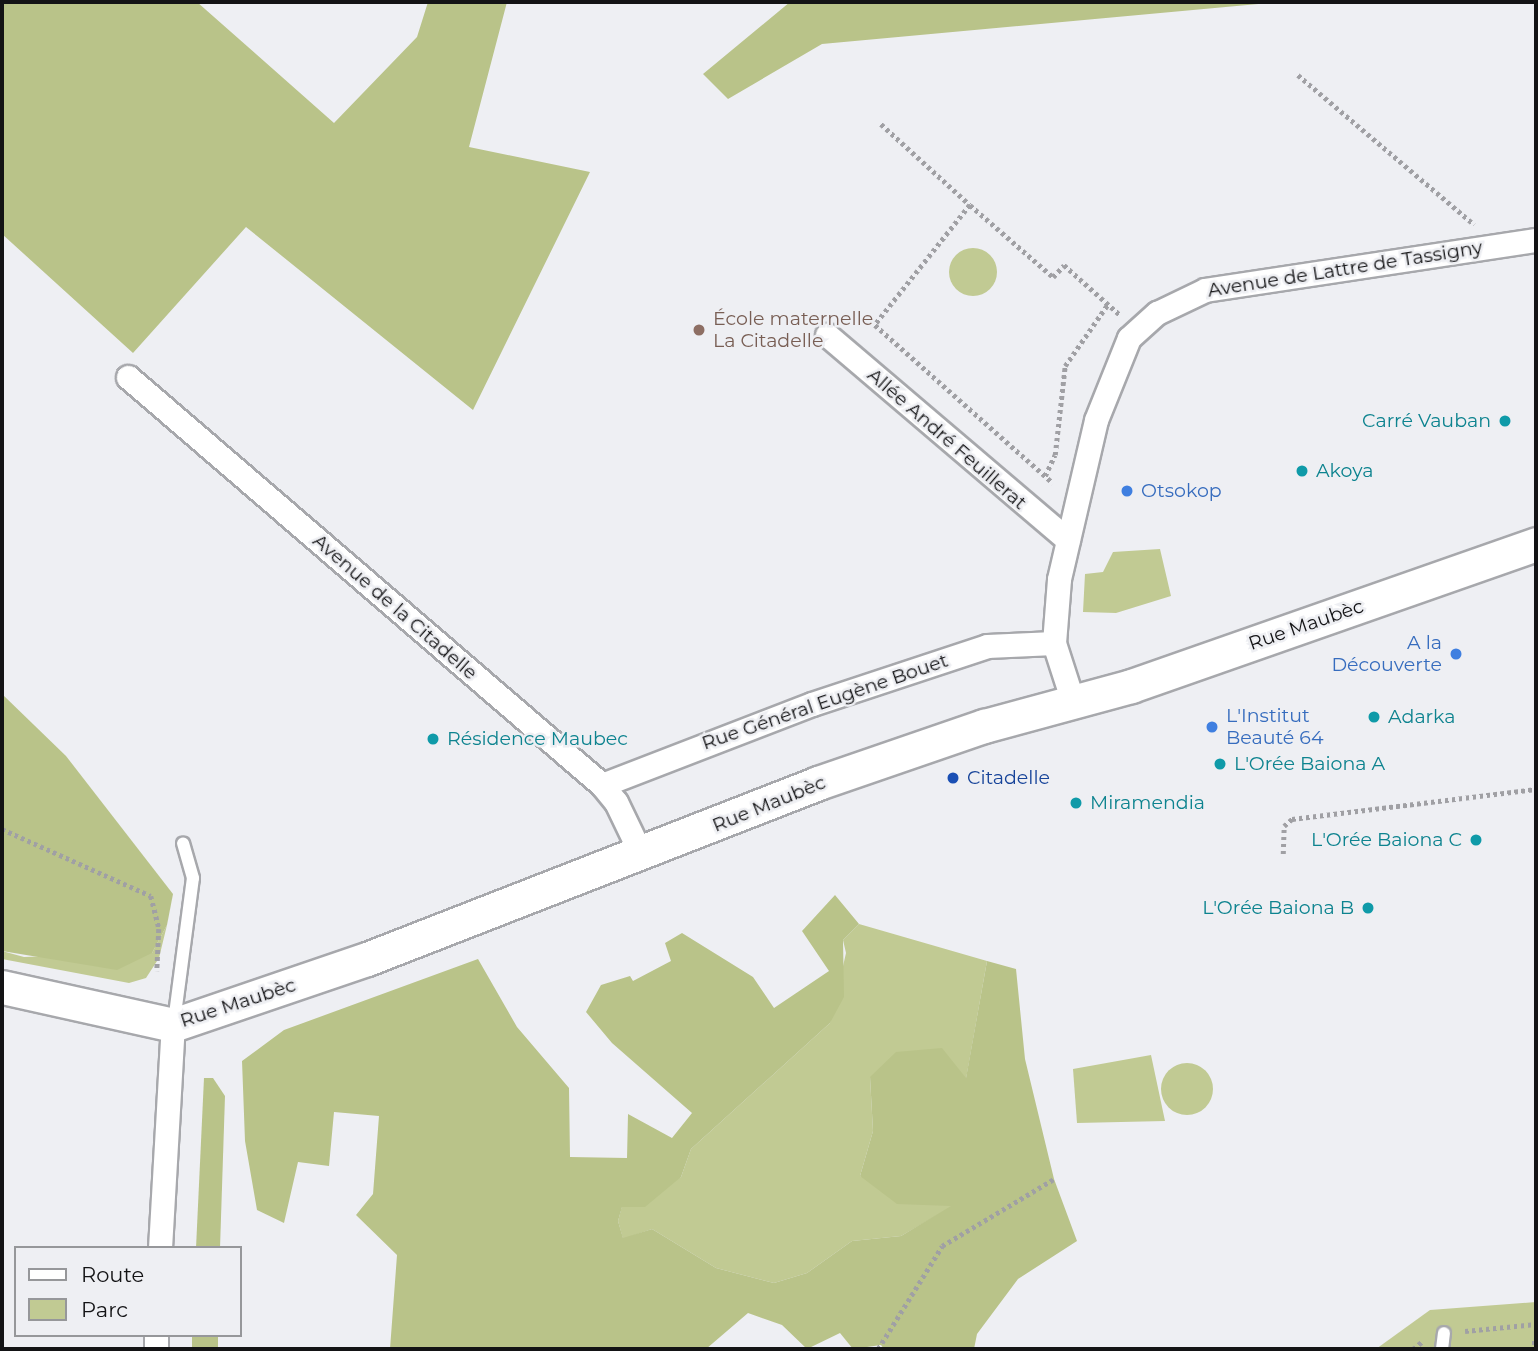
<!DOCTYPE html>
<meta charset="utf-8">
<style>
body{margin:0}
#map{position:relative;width:1538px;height:1351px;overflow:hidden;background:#eeeff3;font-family:Montserrat,sans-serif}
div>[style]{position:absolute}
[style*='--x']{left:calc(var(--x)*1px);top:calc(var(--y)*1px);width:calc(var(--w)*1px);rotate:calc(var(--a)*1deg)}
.green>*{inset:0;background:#c1ca93}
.round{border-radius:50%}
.forest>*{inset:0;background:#b9c389;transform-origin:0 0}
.path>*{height:4.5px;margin-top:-2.25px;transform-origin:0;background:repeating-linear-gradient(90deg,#a0a0a4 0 3.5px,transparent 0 7px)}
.roads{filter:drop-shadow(2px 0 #a7a8ac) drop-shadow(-2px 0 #a7a8ac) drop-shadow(0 2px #a7a8ac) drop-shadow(0 -2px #a7a8ac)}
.service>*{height:12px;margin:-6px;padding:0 6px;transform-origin:6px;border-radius:6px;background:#fff}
.minor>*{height:23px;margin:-11.5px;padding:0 11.5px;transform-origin:11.5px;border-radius:11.5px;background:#fff}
.secondary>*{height:33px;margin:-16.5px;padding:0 16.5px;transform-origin:16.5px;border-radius:16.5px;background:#fff}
.dots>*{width:19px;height:19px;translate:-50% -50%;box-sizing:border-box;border:4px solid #eeeff3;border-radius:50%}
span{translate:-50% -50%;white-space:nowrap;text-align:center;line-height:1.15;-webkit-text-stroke:5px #eeeff3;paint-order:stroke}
.street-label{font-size:19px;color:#131315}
.education-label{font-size:19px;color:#785e54}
.left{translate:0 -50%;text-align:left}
.culture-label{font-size:19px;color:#0d838f}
.right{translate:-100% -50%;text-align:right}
.shop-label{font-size:19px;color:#366cbe}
.transit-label{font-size:19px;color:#164399}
.frame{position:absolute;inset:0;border:4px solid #131315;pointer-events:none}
.legend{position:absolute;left:14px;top:1246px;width:228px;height:91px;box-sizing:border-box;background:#eeeff3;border:2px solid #96979a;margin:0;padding:9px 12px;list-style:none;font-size:21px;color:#131315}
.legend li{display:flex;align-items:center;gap:14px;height:35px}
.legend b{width:35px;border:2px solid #96979a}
</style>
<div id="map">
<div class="green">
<i class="round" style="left:949px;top:248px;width:48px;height:48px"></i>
<i style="clip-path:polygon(1160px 549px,1171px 596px,1116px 613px,1083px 612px,1085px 574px,1103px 572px,1113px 552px)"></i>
<i style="clip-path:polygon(859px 924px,987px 961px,966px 1079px,870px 1077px,873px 1131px,860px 1176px,953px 1206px,901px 1236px,852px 1241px,807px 1273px,774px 1283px,716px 1268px,652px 1229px,623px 1239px,618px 1221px,622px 1206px,681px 1177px,691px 1149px,830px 1023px,846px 953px,843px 940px)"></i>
<i style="clip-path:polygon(167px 925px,159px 958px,146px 978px,129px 983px,2px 959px,2px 951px,24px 957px,152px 953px)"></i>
<i style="clip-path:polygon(1151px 1055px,1165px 1121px,1077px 1123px,1073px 1069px)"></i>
<i class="round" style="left:1161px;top:1063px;width:52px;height:52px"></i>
<i style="clip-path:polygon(1536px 1302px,1536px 1349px,1376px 1349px,1430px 1310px)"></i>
</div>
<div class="forest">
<i style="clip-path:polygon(2px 2px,197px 2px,334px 123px,417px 37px,428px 2px,507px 2px,469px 147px,590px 172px,473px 410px,246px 227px,133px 353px,2px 234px)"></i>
<i style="clip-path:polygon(790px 2px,1279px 2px,822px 44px,728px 99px,703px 74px)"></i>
<i style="clip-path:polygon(2px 694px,66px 756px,173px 894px,167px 925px,152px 953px,117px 970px,2px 951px)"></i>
<i style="clip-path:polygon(835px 895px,859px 924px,843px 940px,844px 997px,830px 1023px,691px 1149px,681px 1177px,645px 1207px,622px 1207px,618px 1221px,623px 1238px,652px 1229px,716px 1268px,774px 1283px,807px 1273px,852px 1241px,901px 1236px,951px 1206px,897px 1204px,860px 1176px,873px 1131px,870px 1077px,896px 1052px,942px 1048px,966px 1078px,987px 961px,1016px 969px,1025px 1059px,1054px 1179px,1077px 1241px,1018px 1279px,977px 1334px,974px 1349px,884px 1349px,881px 1345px,853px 1349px,840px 1333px,807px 1349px,782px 1325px,748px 1313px,706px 1349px,390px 1349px,397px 1255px,356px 1215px,373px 1194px,379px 1116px,334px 1112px,329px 1166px,298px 1162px,284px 1223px,257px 1210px,245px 1141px,242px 1061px,284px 1030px,478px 959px,517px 1027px,569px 1088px,570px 1157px,627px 1158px,628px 1114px,672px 1138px,692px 1113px,612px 1043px,586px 1012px,601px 985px,630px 976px,633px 981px,671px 961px,665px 943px,682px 933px,753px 977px,774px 1008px,829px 971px,802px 931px)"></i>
<i style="clip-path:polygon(204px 1078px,213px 1078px,225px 1096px,220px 1248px,196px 1248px)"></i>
<i style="left:192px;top:1335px;width:26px;height:14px"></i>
</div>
<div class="path">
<i style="--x:1298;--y:75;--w:231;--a:40.3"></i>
<i style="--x:881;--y:124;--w:120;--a:42.3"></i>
<i style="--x:970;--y:205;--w:153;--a:128.4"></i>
<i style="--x:875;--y:325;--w:238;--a:41.6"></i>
<i style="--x:970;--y:205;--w:110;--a:40.9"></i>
<i style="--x:1053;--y:277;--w:16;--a:-47"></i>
<i style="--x:1064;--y:265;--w:74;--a:41.7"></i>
<i style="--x:1045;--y:476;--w:23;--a:-65"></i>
<i style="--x:1055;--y:455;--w:90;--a:-83.6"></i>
<i style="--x:1065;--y:366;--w:75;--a:-55.3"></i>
<i style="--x:2;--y:829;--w:163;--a:24.2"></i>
<i style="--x:151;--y:896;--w:34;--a:76"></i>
<i style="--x:159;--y:929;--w:42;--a:92.7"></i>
<i style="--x:1283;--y:854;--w:28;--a:-88"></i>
<i style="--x:1284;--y:826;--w:11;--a:-41"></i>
<i style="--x:1292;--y:819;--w:246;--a:-7"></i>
<i style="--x:1465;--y:1331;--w:71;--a:-5.6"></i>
<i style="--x:1532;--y:1343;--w:4;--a:0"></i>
<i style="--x:878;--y:1349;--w:121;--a:-58.1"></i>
<i style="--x:942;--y:1246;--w:131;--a:-30.9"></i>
<i style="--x:1413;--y:1349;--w:13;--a:-39"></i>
</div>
<div class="roads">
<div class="service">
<i style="--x:174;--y:1022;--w:145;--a:-82.5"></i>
<i style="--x:193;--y:878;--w:36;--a:-106"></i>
<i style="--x:1442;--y:1349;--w:16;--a:-83"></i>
</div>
<div class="minor">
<i style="--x:827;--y:335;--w:316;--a:40.4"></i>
<i style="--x:128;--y:377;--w:625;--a:40.72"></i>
<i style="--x:602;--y:785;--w:22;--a:51"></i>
<i style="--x:616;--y:802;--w:58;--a:64.3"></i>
<i style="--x:1074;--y:705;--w:65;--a:-107.9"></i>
<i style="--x:1054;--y:643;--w:64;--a:-85.5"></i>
<i style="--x:1059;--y:579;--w:163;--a:-76.9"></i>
<i style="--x:1096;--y:420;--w:88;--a:-68.1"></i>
<i style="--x:1129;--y:338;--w:38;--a:-42"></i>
<i style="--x:1157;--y:313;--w:53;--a:-25.6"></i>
<i style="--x:1205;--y:290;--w:335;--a:-8.6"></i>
<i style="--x:602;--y:785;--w:225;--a:-21.1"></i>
<i style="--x:812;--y:704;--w:184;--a:-18.3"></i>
<i style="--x:987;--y:646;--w:67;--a:-2.6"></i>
<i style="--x:160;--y:1248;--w:223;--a:-86.7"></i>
<i style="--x:156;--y:1349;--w:14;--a:-90"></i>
</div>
<div class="secondary">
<i style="--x:2;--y:987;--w:175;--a:12.5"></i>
<i style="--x:173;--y:1025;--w:205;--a:-18.8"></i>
<i style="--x:367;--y:959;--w:484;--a:-21.3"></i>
<i style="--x:818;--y:783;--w:176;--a:-19"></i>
<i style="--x:984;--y:726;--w:152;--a:-15.2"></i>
<i style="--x:1131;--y:686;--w:429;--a:-19.3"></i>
</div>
</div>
<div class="dots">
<i style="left:699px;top:330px;background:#8d6e63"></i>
<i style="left:1505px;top:421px;background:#0f9aa8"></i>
<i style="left:1302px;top:471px;background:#0f9aa8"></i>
<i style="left:1127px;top:491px;background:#3f7fe0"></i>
<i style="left:1456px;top:654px;background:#3f7fe0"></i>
<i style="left:1374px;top:717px;background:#0f9aa8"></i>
<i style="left:1212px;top:727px;background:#3f7fe0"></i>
<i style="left:433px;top:739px;background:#0f9aa8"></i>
<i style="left:1220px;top:764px;background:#0f9aa8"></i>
<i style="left:953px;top:778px;background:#1a4fb4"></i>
<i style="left:1076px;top:803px;background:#0f9aa8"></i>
<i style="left:1476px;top:840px;background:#0f9aa8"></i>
<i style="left:1368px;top:908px;background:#0f9aa8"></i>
</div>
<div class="street-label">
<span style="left:1345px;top:269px;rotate:-9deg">Avenue de Lattre de Tassigny</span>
<span style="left:947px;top:439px;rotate:41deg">Allée André Feuillerat</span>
<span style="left:395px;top:607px;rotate:41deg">Avenue de la Citadelle</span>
<span style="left:1306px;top:625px;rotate:-19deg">Rue Maubèc</span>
<span style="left:825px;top:702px;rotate:-19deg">Rue Général Eugène Bouet</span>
<span style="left:769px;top:804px;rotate:-22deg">Rue Maubèc</span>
<span style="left:238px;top:1003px;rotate:-18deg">Rue Maubèc</span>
</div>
<div class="education-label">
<span class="left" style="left:713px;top:330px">École maternelle<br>La Citadelle</span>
</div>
<div class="culture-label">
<span class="right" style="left:1491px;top:421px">Carré Vauban</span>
<span class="left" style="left:1316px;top:471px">Akoya</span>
<span class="left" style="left:1388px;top:717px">Adarka</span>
<span class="left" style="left:447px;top:739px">Résidence Maubec</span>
<span class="left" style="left:1234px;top:764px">L'Orée Baiona A</span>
<span class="left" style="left:1090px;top:803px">Miramendia</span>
<span class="right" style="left:1462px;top:840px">L'Orée Baiona C</span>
<span class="right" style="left:1354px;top:908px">L'Orée Baiona B</span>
</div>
<div class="shop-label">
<span class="left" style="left:1141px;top:491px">Otsokop</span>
<span class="right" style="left:1442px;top:654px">A la<br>Découverte</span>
<span class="left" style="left:1226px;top:727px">L'Institut<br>Beauté 64</span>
</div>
<div class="transit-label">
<span class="left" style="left:967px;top:778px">Citadelle</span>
</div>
<div class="frame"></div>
<ul class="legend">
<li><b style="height:9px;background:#fff"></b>Route</li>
<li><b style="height:19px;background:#c1ca93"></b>Parc</li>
</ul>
</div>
